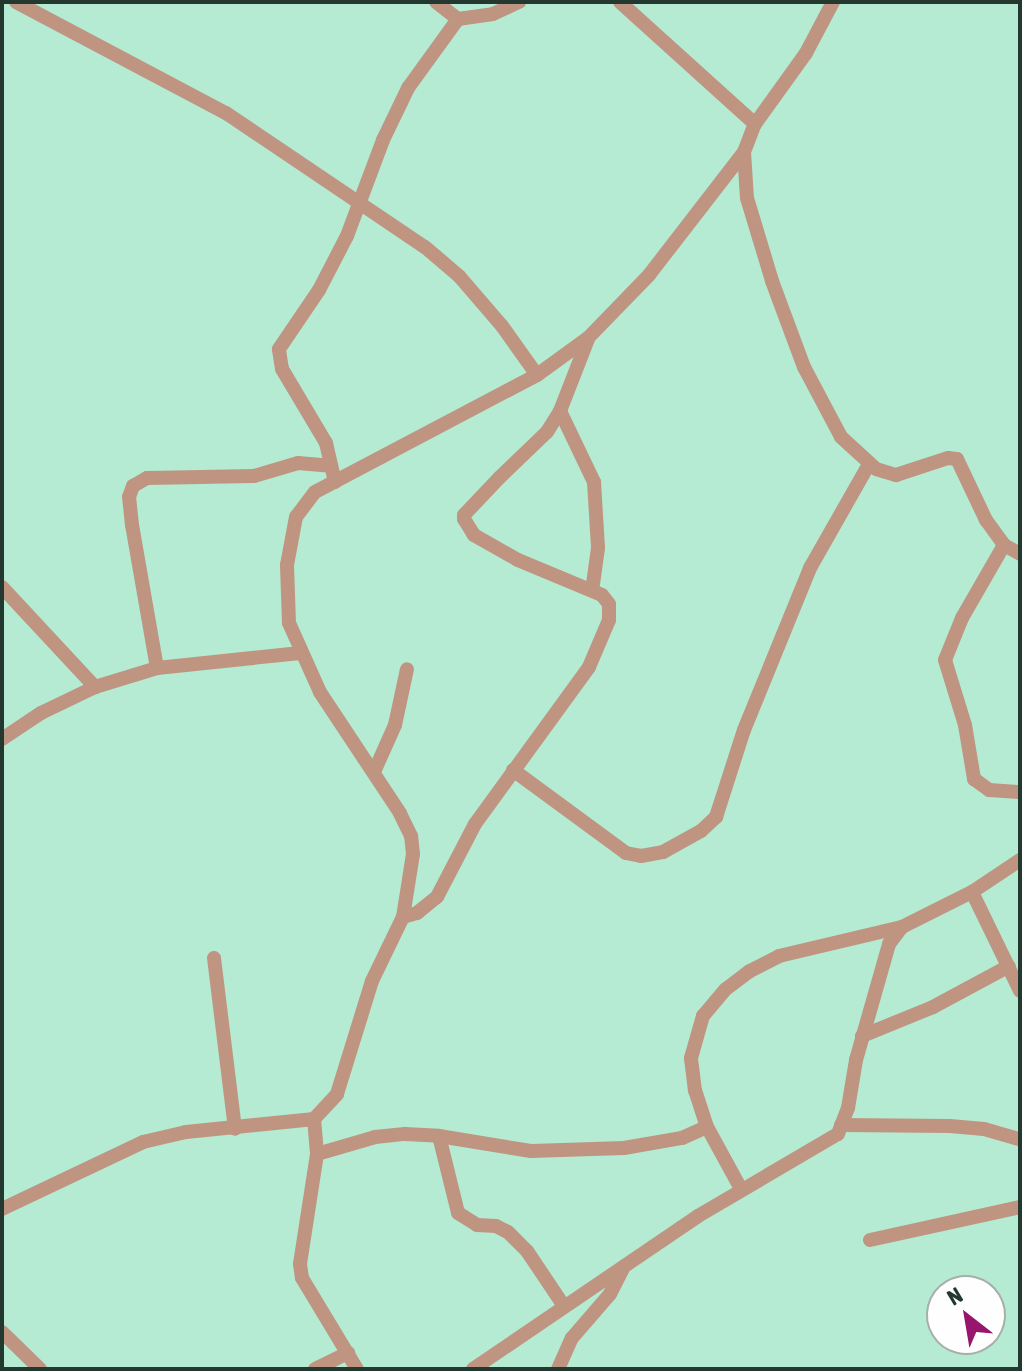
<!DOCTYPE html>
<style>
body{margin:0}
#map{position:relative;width:1022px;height:1371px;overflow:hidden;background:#b5ebd3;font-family:"Asap Condensed",sans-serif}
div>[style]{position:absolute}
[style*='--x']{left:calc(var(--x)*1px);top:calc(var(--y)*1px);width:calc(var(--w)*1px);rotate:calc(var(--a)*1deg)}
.street>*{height:14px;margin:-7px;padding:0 7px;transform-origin:7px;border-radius:7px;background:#bf9582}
span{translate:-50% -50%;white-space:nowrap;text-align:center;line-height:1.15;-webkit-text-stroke:6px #fefefe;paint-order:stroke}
.frame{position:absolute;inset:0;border:4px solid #23382f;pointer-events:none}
.north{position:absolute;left:926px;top:1275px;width:80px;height:80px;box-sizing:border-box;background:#fefefe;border:2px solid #a6afab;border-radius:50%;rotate:329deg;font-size:22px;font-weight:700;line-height:32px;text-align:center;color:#23382f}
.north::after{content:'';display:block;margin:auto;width:28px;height:36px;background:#97156c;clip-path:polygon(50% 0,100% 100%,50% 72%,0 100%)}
</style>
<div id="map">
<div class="street">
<i style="--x:16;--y:2;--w:238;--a:27.9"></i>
<i style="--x:226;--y:113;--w:240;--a:34"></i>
<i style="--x:425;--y:247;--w:45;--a:40.5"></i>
<i style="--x:459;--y:276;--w:66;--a:49.3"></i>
<i style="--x:502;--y:326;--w:60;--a:54.5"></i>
<i style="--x:436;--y:2;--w:28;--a:38"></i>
<i style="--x:458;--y:19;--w:35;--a:-8"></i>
<i style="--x:493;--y:14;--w:29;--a:-25"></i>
<i style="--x:620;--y:2;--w:182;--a:42.1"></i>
<i style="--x:744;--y:152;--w:46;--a:86.3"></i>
<i style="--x:747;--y:198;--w:87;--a:73.2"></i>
<i style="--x:772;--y:281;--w:92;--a:69.6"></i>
<i style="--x:804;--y:367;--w:79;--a:62.1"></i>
<i style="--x:841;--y:437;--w:47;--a:42.4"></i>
<i style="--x:876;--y:469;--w:21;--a:17"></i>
<i style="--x:896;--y:475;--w:55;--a:-18.1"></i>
<i style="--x:948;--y:458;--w:9;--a:6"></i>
<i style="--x:957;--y:459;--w:68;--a:64.6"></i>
<i style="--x:986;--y:520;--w:31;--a:54"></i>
<i style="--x:1004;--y:545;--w:18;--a:29"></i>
<i style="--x:560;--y:411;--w:79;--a:64.4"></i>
<i style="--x:594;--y:482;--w:66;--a:86.5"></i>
<i style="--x:598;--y:548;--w:43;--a:97.9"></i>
<i style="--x:335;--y:482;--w:40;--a:-103"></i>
<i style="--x:326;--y:443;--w:86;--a:-120.7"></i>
<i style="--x:282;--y:369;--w:20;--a:-99"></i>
<i style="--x:279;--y:349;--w:71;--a:-55.9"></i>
<i style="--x:319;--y:290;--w:61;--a:-62.6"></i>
<i style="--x:347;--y:236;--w:103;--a:-69.4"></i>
<i style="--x:383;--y:140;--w:58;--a:-64.3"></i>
<i style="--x:408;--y:88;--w:85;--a:-54.1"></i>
<i style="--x:1004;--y:545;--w:84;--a:119.9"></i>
<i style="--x:962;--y:618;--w:45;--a:112"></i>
<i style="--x:945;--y:660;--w:68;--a:72.9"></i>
<i style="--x:965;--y:725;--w:55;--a:80.5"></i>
<i style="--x:974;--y:779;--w:19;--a:36"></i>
<i style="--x:989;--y:790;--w:31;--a:4"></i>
<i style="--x:2;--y:587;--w:137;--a:47.1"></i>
<i style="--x:157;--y:668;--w:145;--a:-99.9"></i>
<i style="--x:132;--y:525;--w:28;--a:-96"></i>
<i style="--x:129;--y:497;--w:12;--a:-70"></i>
<i style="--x:133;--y:486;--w:16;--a:-30"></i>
<i style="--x:147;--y:478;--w:107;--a:-1.1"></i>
<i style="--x:254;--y:476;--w:46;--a:-16.5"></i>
<i style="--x:298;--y:463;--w:32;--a:5"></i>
<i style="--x:2;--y:739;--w:47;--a:-33.7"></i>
<i style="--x:41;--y:713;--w:60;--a:-25.7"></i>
<i style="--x:95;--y:687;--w:65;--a:-17"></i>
<i style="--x:157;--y:668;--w:144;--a:-6"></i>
<i style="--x:513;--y:770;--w:140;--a:36.3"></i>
<i style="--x:626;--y:853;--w:15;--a:11"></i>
<i style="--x:641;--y:856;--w:22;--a:-10"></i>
<i style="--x:663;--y:852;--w:43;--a:-28.9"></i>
<i style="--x:701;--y:831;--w:21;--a:-43"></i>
<i style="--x:716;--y:817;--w:91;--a:-72.2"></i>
<i style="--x:744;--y:730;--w:175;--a:-67.8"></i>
<i style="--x:810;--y:568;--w:120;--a:-60.4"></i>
<i style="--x:374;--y:772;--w:51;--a:-65.9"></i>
<i style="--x:395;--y:725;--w:57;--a:-77.9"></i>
<i style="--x:972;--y:892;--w:110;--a:64.1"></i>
<i style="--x:403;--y:917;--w:15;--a:-16"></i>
<i style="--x:417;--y:913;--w:26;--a:-39"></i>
<i style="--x:437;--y:897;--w:82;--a:-62.5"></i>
<i style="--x:475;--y:824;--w:194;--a:-54"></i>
<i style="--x:589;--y:667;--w:51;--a:-66.9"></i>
<i style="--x:609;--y:620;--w:16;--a:-90"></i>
<i style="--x:609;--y:604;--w:11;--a:-128"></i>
<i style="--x:602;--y:595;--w:91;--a:-157.4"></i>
<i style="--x:518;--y:560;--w:51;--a:-150.4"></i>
<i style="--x:474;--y:535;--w:19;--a:-122"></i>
<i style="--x:464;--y:519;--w:4;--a:-90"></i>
<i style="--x:464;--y:515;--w:51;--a:-46.6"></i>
<i style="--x:499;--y:478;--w:66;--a:-43.8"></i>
<i style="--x:547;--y:432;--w:25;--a:-58"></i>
<i style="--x:560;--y:411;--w:77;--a:-68.7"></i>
<i style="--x:214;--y:958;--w:172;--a:83"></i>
<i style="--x:862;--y:1036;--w:77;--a:-22.2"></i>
<i style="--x:933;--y:1007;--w:86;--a:-28.3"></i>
<i style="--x:314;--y:1119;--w:35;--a:85"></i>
<i style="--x:317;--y:1154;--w:111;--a:98.8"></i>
<i style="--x:300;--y:1264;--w:14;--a:82"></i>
<i style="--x:302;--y:1278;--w:106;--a:58.9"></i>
<i style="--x:841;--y:1125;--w:109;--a:0.5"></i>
<i style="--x:950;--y:1126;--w:34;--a:5"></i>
<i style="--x:984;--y:1129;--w:37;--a:16"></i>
<i style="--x:439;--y:1136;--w:79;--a:76.1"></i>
<i style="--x:458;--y:1213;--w:22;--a:32"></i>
<i style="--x:477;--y:1225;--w:19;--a:3"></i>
<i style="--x:496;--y:1226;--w:13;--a:27"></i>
<i style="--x:508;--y:1232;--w:27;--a:45"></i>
<i style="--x:527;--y:1251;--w:66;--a:56.1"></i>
<i style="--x:317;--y:1154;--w:60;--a:-16.3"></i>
<i style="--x:375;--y:1137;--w:30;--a:-6"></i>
<i style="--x:405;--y:1134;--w:34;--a:3"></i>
<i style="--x:439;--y:1136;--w:93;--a:9.3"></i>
<i style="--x:531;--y:1151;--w:93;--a:-1.8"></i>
<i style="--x:624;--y:1148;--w:59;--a:-9.8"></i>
<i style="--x:682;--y:1138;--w:27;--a:-24"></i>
<i style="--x:741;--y:1189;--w:71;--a:-118.7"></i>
<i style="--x:707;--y:1127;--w:38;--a:-108"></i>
<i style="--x:695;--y:1091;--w:33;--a:-97"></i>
<i style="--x:691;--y:1058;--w:44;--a:-74.1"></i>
<i style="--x:703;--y:1016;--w:35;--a:-50"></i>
<i style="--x:726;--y:989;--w:30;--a:-37"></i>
<i style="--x:750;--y:971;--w:33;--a:-27"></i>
<i style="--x:779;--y:956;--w:126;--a:-13.3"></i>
<i style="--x:2;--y:1209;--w:156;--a:-25.4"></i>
<i style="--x:143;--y:1142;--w:44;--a:-13.1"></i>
<i style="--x:186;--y:1132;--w:129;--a:-5.8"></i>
<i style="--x:314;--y:1119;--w:34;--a:-47"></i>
<i style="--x:337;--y:1094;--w:118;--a:-72.8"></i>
<i style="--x:372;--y:981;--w:71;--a:-64.2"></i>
<i style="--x:403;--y:917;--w:64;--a:-81"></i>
<i style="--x:413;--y:854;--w:18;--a:-96"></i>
<i style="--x:411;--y:836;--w:25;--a:-116"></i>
<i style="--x:400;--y:813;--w:145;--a:-123.5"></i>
<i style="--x:320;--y:692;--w:76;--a:-114.2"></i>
<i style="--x:289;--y:623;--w:58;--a:-92"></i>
<i style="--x:287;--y:565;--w:49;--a:-79.4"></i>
<i style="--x:296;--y:517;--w:31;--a:-53"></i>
<i style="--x:315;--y:492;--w:251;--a:-27.8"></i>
<i style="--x:537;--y:375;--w:63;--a:-36"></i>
<i style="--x:588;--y:338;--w:88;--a:-45.9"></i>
<i style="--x:649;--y:275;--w:155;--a:-52.3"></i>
<i style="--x:744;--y:152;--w:30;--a:-69"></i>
<i style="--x:755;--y:124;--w:87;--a:-54.3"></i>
<i style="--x:806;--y:53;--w:58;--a:-62.1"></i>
<i style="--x:870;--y:1240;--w:154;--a:-12.4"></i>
<i style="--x:2;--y:1332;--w:53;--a:44.2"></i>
<i style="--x:315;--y:1369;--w:37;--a:-26"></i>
<i style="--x:473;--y:1369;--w:272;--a:-34.2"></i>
<i style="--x:698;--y:1216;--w:162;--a:-30.4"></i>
<i style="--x:838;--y:1134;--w:28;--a:-69"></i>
<i style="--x:848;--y:1108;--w:49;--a:-80.5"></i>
<i style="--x:856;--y:1060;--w:121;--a:-74.1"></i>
<i style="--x:889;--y:944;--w:21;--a:-53"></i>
<i style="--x:902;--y:927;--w:78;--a:-26.6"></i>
<i style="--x:972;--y:892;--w:58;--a:-33.7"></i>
<i style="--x:558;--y:1369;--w:34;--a:-66"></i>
<i style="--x:572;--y:1338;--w:58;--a:-49.2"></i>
<i style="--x:610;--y:1294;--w:31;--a:-63"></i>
</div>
<div class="frame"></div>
<div class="north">N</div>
</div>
